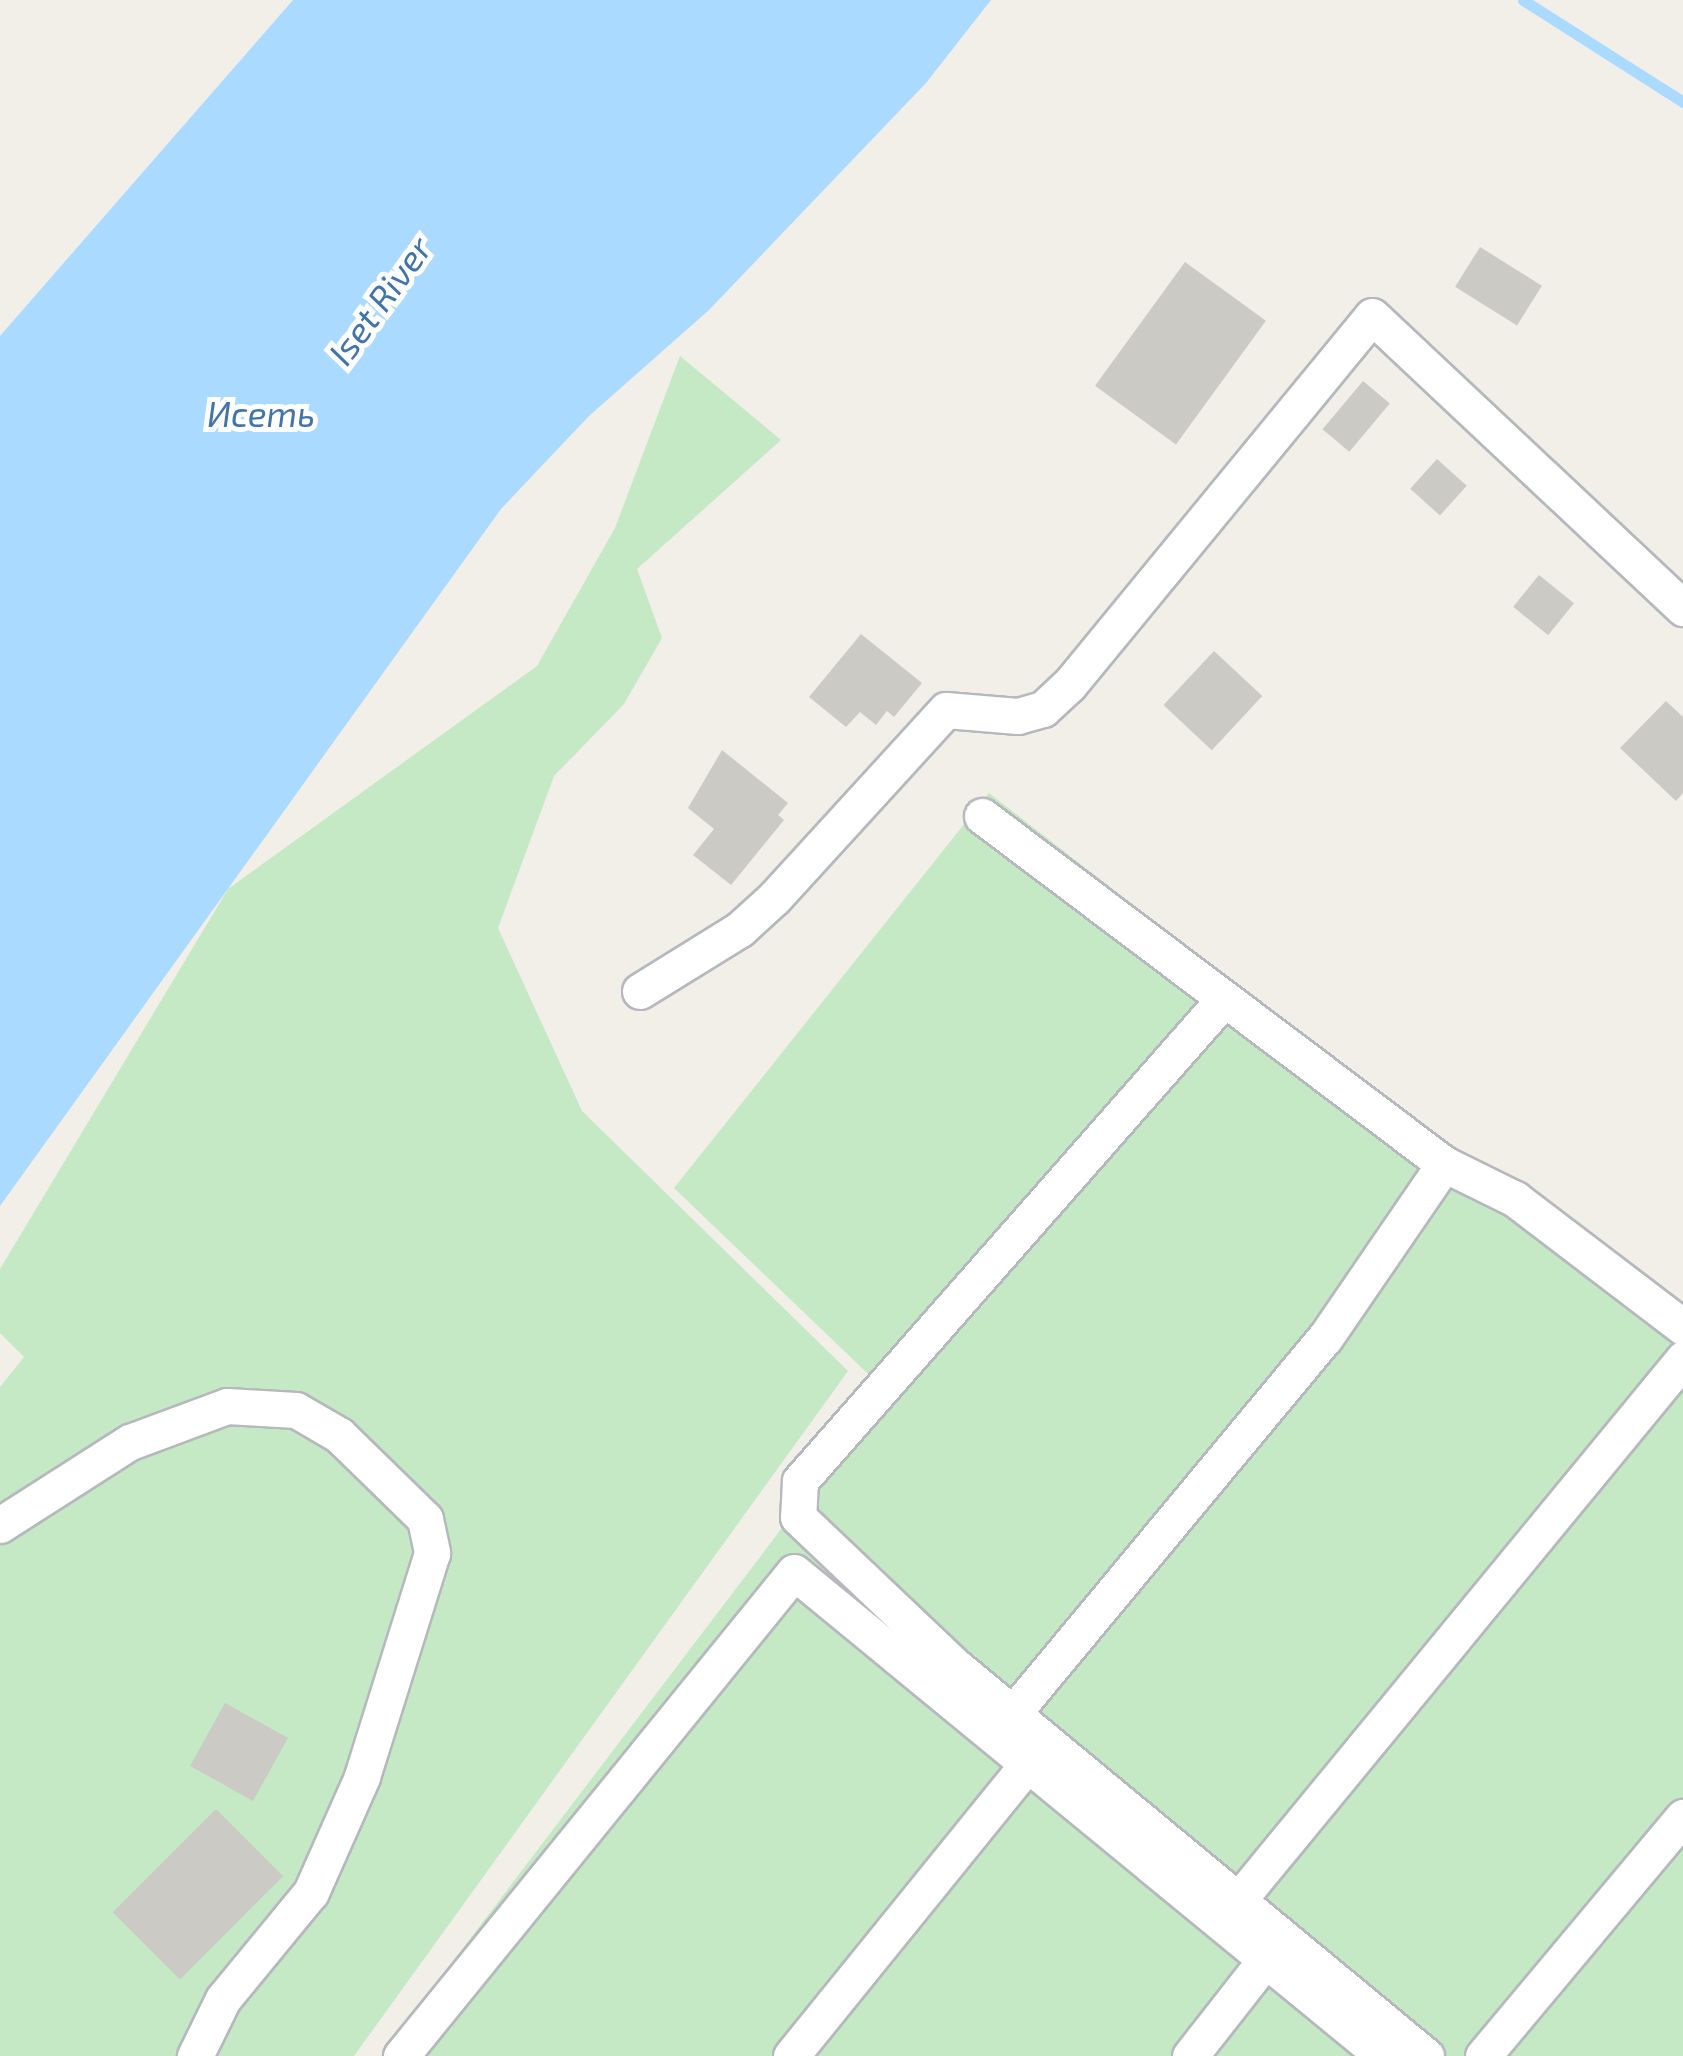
<!DOCTYPE html>
<meta charset="utf-8">
<style>
body{margin:0}
#map{position:relative;width:1683px;height:2056px;overflow:hidden;background:#f1efe8;font-family:"Exo 2",sans-serif}
div>[style]{position:absolute}
[style*='--x']{left:calc(var(--x)*1px);top:calc(var(--y)*1px);width:calc(var(--w)*1px);rotate:calc(var(--a)*1deg)}
.green>*{inset:0;background:#c5e8c5}
.water>*{inset:0;background:#aadaff}
.stream>*{height:11px;margin:-5.5px;padding:0 5.5px;transform-origin:5.5px;border-radius:5.5px;background:#aadaff}
.building>*{inset:0;background:#cccac5;transform-origin:0 0}
.roads{filter:drop-shadow(2px 0 #b5b8bc) drop-shadow(-2px 0 #b5b8bc) drop-shadow(0 2px #b5b8bc) drop-shadow(0 -2px #b5b8bc)}
.minor>*{height:35px;margin:-17.5px;padding:0 17.5px;transform-origin:17.5px;border-radius:17.5px;background:#fff}
span{translate:-50% -50%;white-space:nowrap;text-align:center;line-height:1.15;-webkit-text-stroke:10px #fff;paint-order:stroke}
.water-label{font-size:35px;color:#4174aa;font-style:italic}
</style>
<div id="map">
<div class="green">
<i style="clip-path:polygon(680px 356px,781px 440px,637px 569px,662px 638px,624px 704px,554px 776px,498px 928px,582px 1111px,848px 1371px,354px 2056px,0 2056px,0 1387px,24px 1357px,0 1333px,0 1269px,228px 889px,537px 666px,615px 528px)"></i>
<i style="clip-path:polygon(989px 793px,1426px 1132px,1514px 1184px,1683px 1317px,1683px 2056px,381px 2056px,886px 1391px,674px 1188px)"></i>
</div>
<div class="water">
<i style="clip-path:polygon(293px 0,991px 0,926px 83px,709px 310px,589px 416px,501px 509px,0 1206px,0 336px)"></i>
</div>
<div class="stream">
<i style="--x:1523;--y:0;--w:190;--a:32.5"></i>
</div>
<div class="building">
<i style="left:1480px;top:247px;width:73px;height:47px;rotate:32deg"></i>
<i style="left:1185px;top:262px;width:100px;height:153px;rotate:36deg"></i>
<i style="left:1363px;top:381px;width:35px;height:63px;rotate:40deg"></i>
<i style="left:1437px;top:459px;width:40px;height:40px;rotate:42deg"></i>
<i style="left:1539px;top:575px;width:45px;height:41px;rotate:39deg"></i>
<i style="clip-path:polygon(861px 634px,922px 683px,894px 717px,887px 711px,876px 725px,860px 712px,846px 727px,809px 697px)"></i>
<i style="left:1214px;top:651px;width:66px;height:74px;rotate:43deg"></i>
<i style="clip-path:polygon(1666px 701px,1683px 717px,1683px 793px,1676px 801px,1620px 748px)"></i>
<i style="clip-path:polygon(722px 750px,788px 803px,778px 815px,784px 820px,731px 885px,693px 855px,714px 829px,688px 808px)"></i>
<i style="left:225px;top:1703px;width:72px;height:72px;rotate:29deg"></i>
<i style="left:216px;top:1809px;width:95px;height:146px;rotate:45deg"></i>
</div>
<div class="roads">
<div class="minor">
<i style="--x:982;--y:816;--w:578;--a:36.99"></i>
<i style="--x:1444;--y:1164;--w:79;--a:26.2"></i>
<i style="--x:1515;--y:1199;--w:211;--a:37.3"></i>
<i style="--x:640;--y:991;--w:118;--a:-31.8"></i>
<i style="--x:740;--y:929;--w:47;--a:-42.4"></i>
<i style="--x:775;--y:897;--w:253;--a:-47.6"></i>
<i style="--x:946;--y:710;--w:72;--a:4.8"></i>
<i style="--x:1018;--y:716;--w:26;--a:-16"></i>
<i style="--x:1043;--y:709;--w:35;--a:-43"></i>
<i style="--x:1069;--y:685;--w:477;--a:-50.6"></i>
<i style="--x:1372;--y:316;--w:427;--a:43.2"></i>
<i style="--x:1224;--y:999;--w:642;--a:131.34"></i>
<i style="--x:800;--y:1481;--w:36;--a:93"></i>
<i style="--x:798;--y:1517;--w:215;--a:43.5"></i>
<i style="--x:954;--y:1665;--w:613;--a:39.64"></i>
<i style="--x:0;--y:1525;--w:154;--a:-32.6"></i>
<i style="--x:130;--y:1442;--w:103;--a:-20.4"></i>
<i style="--x:227;--y:1406;--w:69;--a:3.3"></i>
<i style="--x:296;--y:1410;--w:50;--a:30.2"></i>
<i style="--x:339;--y:1435;--w:120;--a:44.3"></i>
<i style="--x:425;--y:1519;--w:35;--a:78"></i>
<i style="--x:432;--y:1553;--w:235;--a:107.4"></i>
<i style="--x:362;--y:1777;--w:126;--a:113.9"></i>
<i style="--x:311;--y:1892;--w:139;--a:129.4"></i>
<i style="--x:223;--y:1999;--w:64;--a:116.2"></i>
<i style="--x:1014;--y:1712;--w:486;--a:-50.3"></i>
<i style="--x:1325;--y:1338;--w:211;--a:-55.6"></i>
<i style="--x:1240;--y:1898;--w:698;--a:-50.58"></i>
<i style="--x:401;--y:2056;--w:623;--a:-50.92"></i>
<i style="--x:794;--y:1572;--w:762;--a:39.41"></i>
<i style="--x:791;--y:2056;--w:372;--a:-51"></i>
<i style="--x:1190;--y:2056;--w:118;--a:-51.9"></i>
<i style="--x:1483;--y:2056;--w:312;--a:-50.1"></i>
</div>
</div>
<div class="water-label">
<span style="left:379px;top:300px;rotate:-54deg">Iset River</span>
<span style="left:261px;top:413px">Исеть</span>
</div>
</div>
